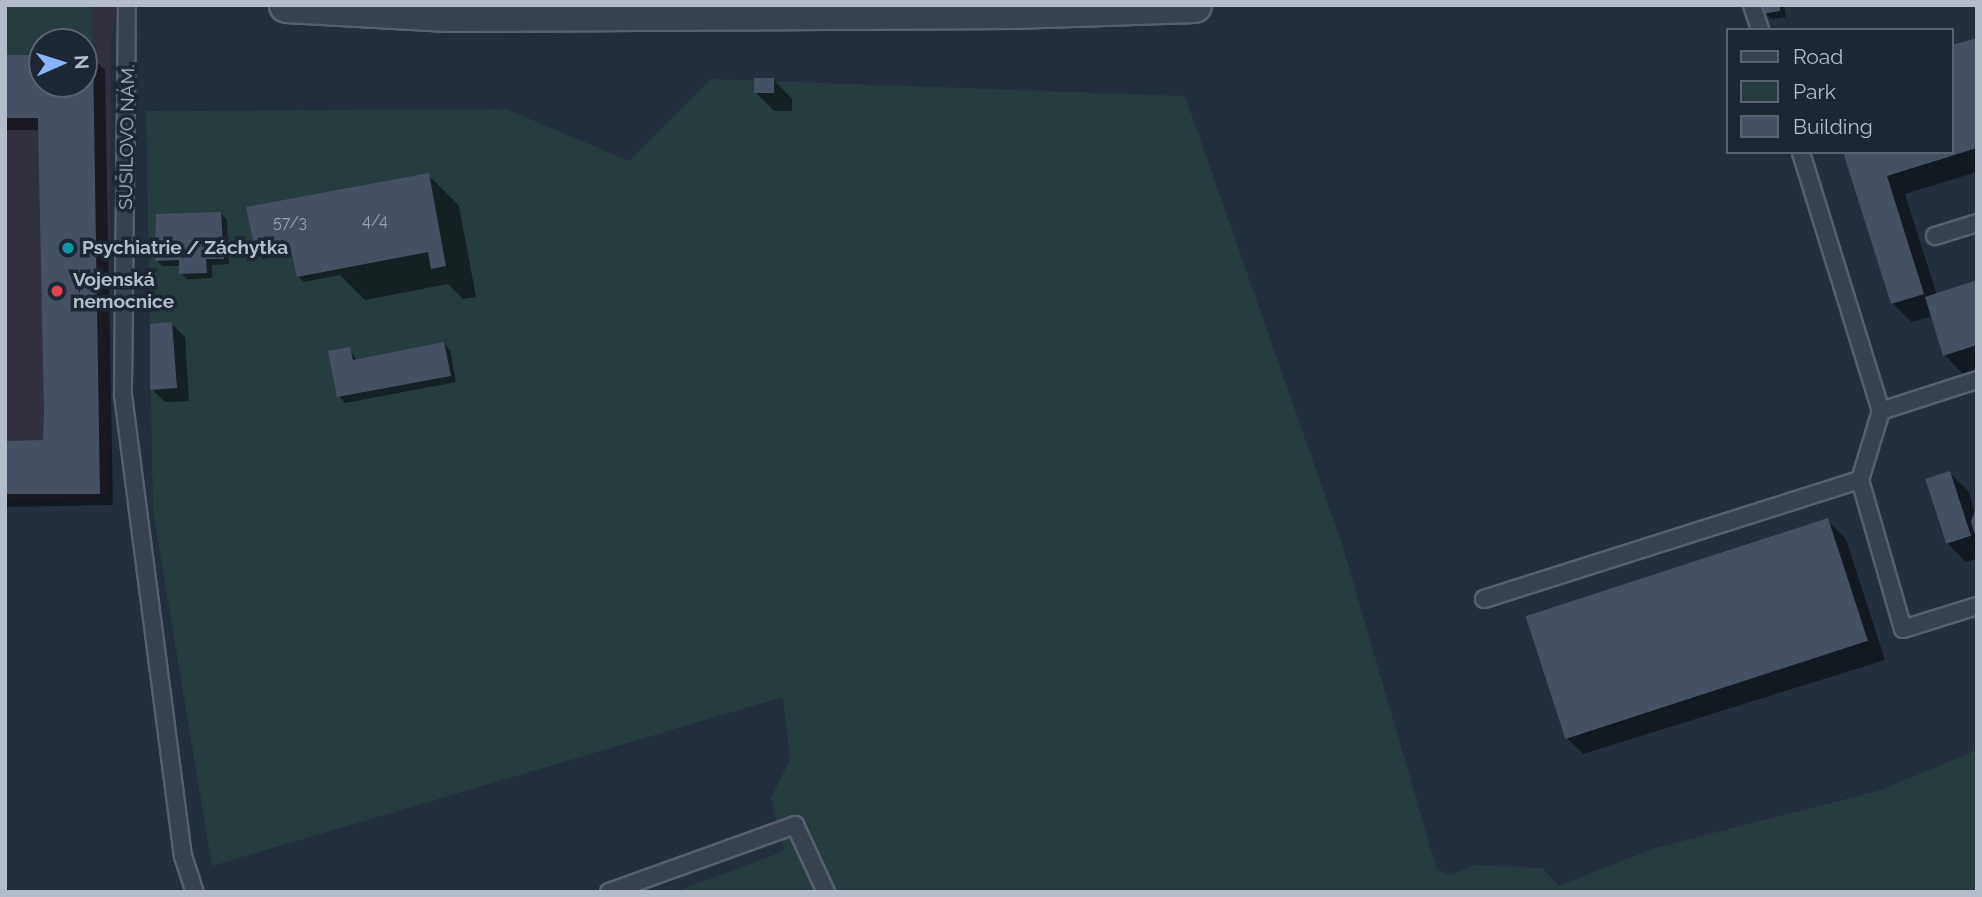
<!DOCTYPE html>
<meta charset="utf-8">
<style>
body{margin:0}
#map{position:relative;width:1982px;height:897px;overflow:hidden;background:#242f3e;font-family:Raleway,sans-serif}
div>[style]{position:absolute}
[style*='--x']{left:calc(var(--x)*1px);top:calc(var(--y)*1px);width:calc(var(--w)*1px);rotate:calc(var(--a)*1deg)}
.medical>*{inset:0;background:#32303f}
.green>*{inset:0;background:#263c3f}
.shadow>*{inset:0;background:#0007}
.building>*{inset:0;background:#455162;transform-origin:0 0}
.roads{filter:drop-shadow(2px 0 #565f6c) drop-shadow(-2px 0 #565f6c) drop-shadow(0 2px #565f6c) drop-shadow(0 -2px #565f6c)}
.service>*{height:16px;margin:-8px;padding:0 8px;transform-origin:8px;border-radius:8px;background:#38414e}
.minor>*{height:33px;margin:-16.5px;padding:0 16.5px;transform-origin:16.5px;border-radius:16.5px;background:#38414e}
.dots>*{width:19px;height:19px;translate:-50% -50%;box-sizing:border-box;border:4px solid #1d2633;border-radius:50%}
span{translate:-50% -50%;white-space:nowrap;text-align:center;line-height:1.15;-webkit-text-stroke:7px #1d2633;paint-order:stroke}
.number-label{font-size:16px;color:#98a1af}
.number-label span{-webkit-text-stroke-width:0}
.street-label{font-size:19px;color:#b4bcc9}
.poi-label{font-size:19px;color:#b4bcc9;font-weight:700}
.left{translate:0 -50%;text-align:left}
.frame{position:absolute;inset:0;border:7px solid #b4bcc9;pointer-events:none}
.legend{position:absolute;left:1726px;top:28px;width:228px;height:126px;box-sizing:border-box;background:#1d2633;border:2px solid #59626f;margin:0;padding:9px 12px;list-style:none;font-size:21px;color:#b4bcc9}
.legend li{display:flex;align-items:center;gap:14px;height:35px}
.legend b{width:35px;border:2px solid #59626f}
.north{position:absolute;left:28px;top:28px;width:70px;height:70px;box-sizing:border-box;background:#1d2633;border:2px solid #59626f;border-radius:50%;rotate:87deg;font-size:19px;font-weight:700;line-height:28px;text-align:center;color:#b4bcc9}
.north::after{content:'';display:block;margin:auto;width:24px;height:32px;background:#8ab4f8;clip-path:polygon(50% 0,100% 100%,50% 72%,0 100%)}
</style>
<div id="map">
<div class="medical">
<i style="clip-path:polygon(evenodd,5px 5px,119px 5px,111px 39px,108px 497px,5px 501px,5px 5px,42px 42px,84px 42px,84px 84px,42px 84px,42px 42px)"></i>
</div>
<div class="green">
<i style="clip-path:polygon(5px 5px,92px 5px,93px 55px,84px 55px,84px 42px,42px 42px,42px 55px,5px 55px)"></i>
<i style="clip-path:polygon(711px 79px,1185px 96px,1342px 544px,1437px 870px,1451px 875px,1473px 865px,1542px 868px,1559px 886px,1655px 848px,1881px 790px,1977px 750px,1977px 892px,675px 892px,784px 851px,771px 798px,790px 760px,783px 697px,212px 866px,153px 511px,146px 111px,506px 109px,629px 161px)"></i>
</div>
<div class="shadow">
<i style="clip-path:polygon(1764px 5px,1784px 5px,1786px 17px,1771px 19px,1765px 13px)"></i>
<i style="clip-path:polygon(1977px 40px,1977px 172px,1905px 194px,1937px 295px,1977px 282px,1977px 369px,1963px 374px,1945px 355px,1933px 316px,1912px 322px,1893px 304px,1845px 152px,1952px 152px)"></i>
<i style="clip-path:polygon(5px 57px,42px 57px,42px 84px,84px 84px,84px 57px,92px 57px,105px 70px,113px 505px,5px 507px,5px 442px,45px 442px,40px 130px,5px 130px)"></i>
<i style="clip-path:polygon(774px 80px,792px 99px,792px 111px,774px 111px,755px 92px)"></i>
<i style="clip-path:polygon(428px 175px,459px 206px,476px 297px,463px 299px,448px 284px,365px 300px,340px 275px,304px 282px,298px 276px,293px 253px,263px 259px,257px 253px)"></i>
<i style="clip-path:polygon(221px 214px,227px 220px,229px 264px,212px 265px,212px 278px,187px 279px,181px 273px,181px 266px,163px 266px,156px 260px)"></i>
<i style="clip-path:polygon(172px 324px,185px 337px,189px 401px,165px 402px,152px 389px)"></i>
<i style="clip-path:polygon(444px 344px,450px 350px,456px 382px,345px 403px,339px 396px,349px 349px,357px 361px)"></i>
<i style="clip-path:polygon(1950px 473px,1969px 492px,1975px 514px,1977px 510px,1977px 559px,1966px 562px,1947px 543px)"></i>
<i style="clip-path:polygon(1827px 520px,1846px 539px,1885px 660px,1583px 754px,1564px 735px)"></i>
</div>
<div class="building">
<i style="clip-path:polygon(1762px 5px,1780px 5px,1780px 11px,1763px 14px)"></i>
<i style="clip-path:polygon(1977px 38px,1977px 148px,1887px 176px,1924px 294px,1891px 304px,1843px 152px,1952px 152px,1952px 45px)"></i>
<i style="clip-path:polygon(5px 55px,42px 55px,42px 84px,84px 84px,84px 55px,93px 55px,100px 494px,5px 494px,5px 441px,43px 440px,44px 411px,38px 118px,5px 118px)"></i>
<i style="left:754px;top:78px;width:20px;height:15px"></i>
<i style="clip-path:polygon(429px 173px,446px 266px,431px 269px,428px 252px,297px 277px,290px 247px,256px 254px,246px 207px)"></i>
<i style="clip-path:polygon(221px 212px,224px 259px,206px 259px,207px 273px,179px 274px,179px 260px,155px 261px,156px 214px)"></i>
<i style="clip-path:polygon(1977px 280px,1977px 345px,1943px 356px,1925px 297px)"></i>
<i style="clip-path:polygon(172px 322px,177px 388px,150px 390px,150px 324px)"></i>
<i style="clip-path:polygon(444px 342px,451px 376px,337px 397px,328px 351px,350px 347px,353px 360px)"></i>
<i style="left:1950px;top:471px;width:68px;height:26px;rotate:72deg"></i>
<i style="clip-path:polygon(1977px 504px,1977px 541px,1971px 522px)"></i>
<i style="left:1828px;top:518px;width:129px;height:318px;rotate:72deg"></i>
</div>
<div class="roads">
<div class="service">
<i style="--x:127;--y:5;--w:390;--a:90.6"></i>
<i style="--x:123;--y:395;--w:465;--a:82.6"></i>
<i style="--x:183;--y:856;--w:38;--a:72"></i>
<i style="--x:1752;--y:5;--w:26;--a:72"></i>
<i style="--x:1935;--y:236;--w:44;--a:-17.2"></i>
<i style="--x:1881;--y:411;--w:101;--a:-17.9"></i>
<i style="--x:1860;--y:480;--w:155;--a:73.9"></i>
<i style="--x:1903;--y:629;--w:77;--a:-17.3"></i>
<i style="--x:1484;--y:599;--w:394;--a:-17.6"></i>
<i style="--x:1860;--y:480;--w:72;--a:-73.1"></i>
<i style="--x:1881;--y:411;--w:271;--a:-107.2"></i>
<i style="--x:609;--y:892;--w:198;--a:-19.8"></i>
<i style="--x:795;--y:825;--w:74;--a:65.2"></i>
</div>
<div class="minor">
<i style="--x:286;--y:5;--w:162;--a:3.2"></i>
<i style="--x:448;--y:14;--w:565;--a:-0.3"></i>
<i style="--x:1013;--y:11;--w:181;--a:-1.9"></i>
</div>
</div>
<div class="dots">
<i style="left:68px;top:248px;background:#0f9aa8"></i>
<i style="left:57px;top:291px;background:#e0444e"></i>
</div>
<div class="number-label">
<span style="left:375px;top:221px">4/4</span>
<span style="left:290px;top:223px">57/3</span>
</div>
<div class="street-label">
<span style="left:127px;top:137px;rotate:-89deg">SUŠILOVO NÁM.</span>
</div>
<div class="poi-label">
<span class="left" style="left:82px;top:248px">Psychiatrie / Záchytka</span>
<span class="left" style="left:73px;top:291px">Vojenská<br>nemocnice</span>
</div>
<div class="frame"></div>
<ul class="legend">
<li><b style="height:9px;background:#38414e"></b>Road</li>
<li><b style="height:19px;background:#263c3f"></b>Park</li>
<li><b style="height:19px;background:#455162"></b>Building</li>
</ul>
<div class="north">N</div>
</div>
